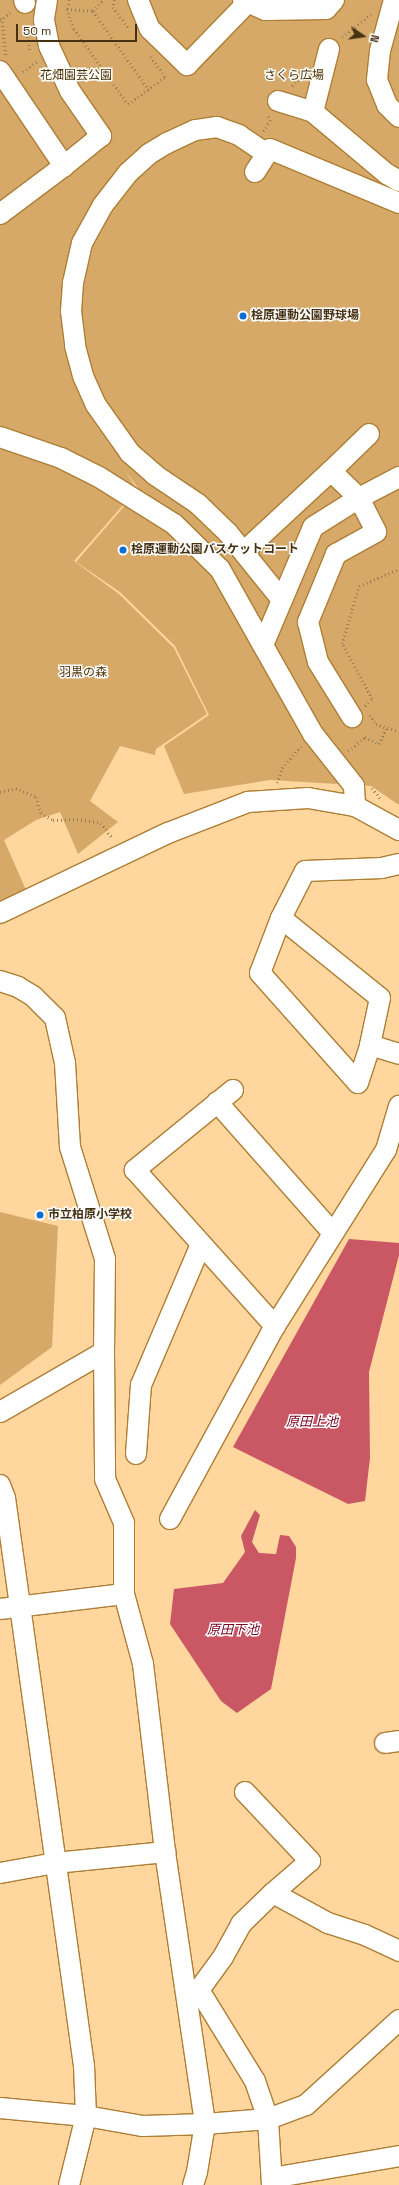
<!DOCTYPE html>
<meta charset="utf-8">
<style>
body{margin:0}
#map{position:relative;width:399px;height:2185px;overflow:hidden;background:#ffd69d;font-family:"Space Grotesk","Noto Sans JP",sans-serif}
div>[style]{position:absolute}
[style*='--x']{left:calc(var(--x)*1px);top:calc(var(--y)*1px);width:calc(var(--w)*1px);rotate:calc(var(--a)*1deg)}
.green>*{inset:0;background:#d6a969}
.water>*{inset:0;background:#c95764}
.path>*{height:2.5px;margin-top:-1.25px;transform-origin:0;background:repeating-linear-gradient(90deg,#9c7e53 0 1px,transparent 0 4px)}
.roads{filter:drop-shadow(1px 0 #ad7e34) drop-shadow(-1px 0 #ad7e34) drop-shadow(0 1px #ad7e34) drop-shadow(0 -1px #ad7e34)}
.minor>*{height:20px;margin:-10px;padding:0 10px;transform-origin:10px;border-radius:10px;background:#fff}
.dots>*{width:11px;height:11px;translate:-50% -50%;box-sizing:border-box;border:2px solid #fefefe;border-radius:50%}
span{translate:-50% -50%;white-space:nowrap;text-align:center;line-height:1.15;-webkit-text-stroke:3px #fefefe;paint-order:stroke}
.park-label{font-size:12px;color:#4c3101}
.poi-label{font-size:12px;color:#463113;font-weight:700}
.left{translate:0 -50%;text-align:left}
.water-label{font-size:13px;color:#750423;font-style:italic}
.north{position:absolute;left:343px;top:16px;width:40px;height:40px;-webkit-text-stroke:3px #fefefe;paint-order:stroke;rotate:103deg;font-size:11px;font-weight:700;line-height:16px;text-align:center;color:#463113}
.north::after{content:'';display:block;margin:auto;width:14px;height:18px;background:#463113;clip-path:polygon(50% 0,100% 100%,50% 72%,0 100%)}
.scale{position:absolute;left:16px;top:24px;width:121px;height:18px;box-sizing:border-box;border:2px solid #463113;border-top:0;padding-left:5px;font-size:12px;line-height:14px;white-space:nowrap;color:#463113;-webkit-text-stroke:3px #fefefe;paint-order:stroke}
</style>
<div id="map">
<div class="green">
<i style="clip-path:polygon(evenodd,0 0,399px 0,399px 805px,371px 786px,270px 780px,184px 794px,164px 746px,209px 715px,175px 646px,120px 592px,76px 562px,139px 489px,125px 471px,137px 489px,74px 561px,119px 594px,174px 648px,207px 714px,156px 749px,155px 755px,120px 746px,90px 801px,118px 822px,78px 854px,60px 812px,36px 820px,4px 840px,26px 890px,0 901px,0 0,60px 334px,113px 450px,84px 395px,60px 334px)"></i>
<i style="clip-path:polygon(0 1212px,58px 1226px,52px 1347px,0 1385px)"></i>
</div>
<div class="water">
<i style="clip-path:polygon(349px 1239px,399px 1243px,399px 1255px,369px 1372px,370px 1458px,365px 1501px,348px 1504px,233px 1447px)"></i>
<i style="clip-path:polygon(255px 1510px,260px 1515px,252px 1542px,259px 1553px,276px 1554px,280px 1535px,289px 1536px,296px 1547px,296px 1558px,271px 1689px,237px 1713px,221px 1701px,170px 1624px,174px 1589px,223px 1583px,245px 1552px,241px 1536px)"></i>
</div>
<div class="path">
<i style="--x:70;--y:0;--w:9;--a:108"></i>
<i style="--x:67;--y:9;--w:21;--a:71"></i>
<i style="--x:74;--y:29;--w:92;--a:54.2"></i>
<i style="--x:128;--y:104;--w:46;--a:-36.1"></i>
<i style="--x:165;--y:77;--w:27;--a:-126"></i>
<i style="--x:115;--y:0;--w:7;--a:106"></i>
<i style="--x:113;--y:7;--w:25;--a:53"></i>
<i style="--x:67;--y:9;--w:26;--a:4"></i>
<i style="--x:93;--y:11;--w:15;--a:-48"></i>
<i style="--x:93;--y:11;--w:97;--a:54.7"></i>
<i style="--x:2;--y:18;--w:37;--a:84"></i>
<i style="--x:0;--y:20;--w:14;--a:-36"></i>
<i style="--x:27;--y:33;--w:17;--a:80"></i>
<i style="--x:342;--y:37;--w:37;--a:-38"></i>
<i style="--x:23;--y:72;--w:18;--a:-38"></i>
<i style="--x:292;--y:86;--w:15;--a:-42"></i>
<i style="--x:263;--y:131;--w:12;--a:-55"></i>
<i style="--x:270;--y:121;--w:5;--a:-112"></i>
<i style="--x:365;--y:706;--w:10;--a:-45"></i>
<i style="--x:372;--y:699;--w:63;--a:-118.6"></i>
<i style="--x:342;--y:644;--w:60;--a:-73.7"></i>
<i style="--x:359;--y:586;--w:43;--a:-23"></i>
<i style="--x:370;--y:715;--w:11;--a:56"></i>
<i style="--x:376;--y:724;--w:24;--a:19"></i>
<i style="--x:348;--y:751;--w:22;--a:-39"></i>
<i style="--x:365;--y:737;--w:16;--a:27"></i>
<i style="--x:379;--y:744;--w:19;--a:-65"></i>
<i style="--x:277;--y:783;--w:16;--a:-72"></i>
<i style="--x:282;--y:768;--w:29;--a:-49"></i>
<i style="--x:372;--y:788;--w:13;--a:51"></i>
<i style="--x:0;--y:792;--w:16;--a:-14"></i>
<i style="--x:16;--y:788;--w:22;--a:24"></i>
<i style="--x:36;--y:797;--w:17;--a:73"></i>
<i style="--x:41;--y:813;--w:14;--a:30"></i>
<i style="--x:53;--y:820;--w:24;--a:-2"></i>
<i style="--x:77;--y:819;--w:24;--a:9"></i>
<i style="--x:101;--y:823;--w:20;--a:53"></i>
</div>
<div class="roads">
<div class="minor">
<i style="--x:24;--y:0;--w:3;--a:72"></i>
<i style="--x:47;--y:0;--w:20;--a:99"></i>
<i style="--x:44;--y:20;--w:26;--a:79"></i>
<i style="--x:49;--y:46;--w:50;--a:65"></i>
<i style="--x:70;--y:91;--w:55;--a:55.4"></i>
<i style="--x:101;--y:136;--w:48;--a:141"></i>
<i style="--x:138;--y:0;--w:31;--a:68"></i>
<i style="--x:150;--y:29;--w:52;--a:44.2"></i>
<i style="--x:187;--y:65;--w:88;--a:-45.9"></i>
<i style="--x:243;--y:0;--w:24;--a:24"></i>
<i style="--x:265;--y:10;--w:61;--a:-0.9"></i>
<i style="--x:326;--y:9;--w:12;--a:-48"></i>
<i style="--x:394;--y:0;--w:53;--a:105.4"></i>
<i style="--x:380;--y:51;--w:29;--a:96"></i>
<i style="--x:377;--y:80;--w:27;--a:68"></i>
<i style="--x:387;--y:105;--w:17;--a:45"></i>
<i style="--x:0;--y:71;--w:115;--a:56"></i>
<i style="--x:64;--y:166;--w:80;--a:143.1"></i>
<i style="--x:278;--y:101;--w:37;--a:17"></i>
<i style="--x:313;--y:112;--w:97;--a:40"></i>
<i style="--x:387;--y:174;--w:14;--a:30"></i>
<i style="--x:313;--y:112;--w:65;--a:-75.7"></i>
<i style="--x:267;--y:154;--w:34;--a:-146"></i>
<i style="--x:239;--y:135;--w:23;--a:-160"></i>
<i style="--x:217;--y:127;--w:22;--a:172"></i>
<i style="--x:195;--y:130;--w:31;--a:155"></i>
<i style="--x:167;--y:143;--w:21;--a:149"></i>
<i style="--x:149;--y:154;--w:28;--a:138"></i>
<i style="--x:128;--y:173;--w:41;--a:128"></i>
<i style="--x:103;--y:205;--w:43;--a:118.9"></i>
<i style="--x:82;--y:243;--w:41;--a:102.7"></i>
<i style="--x:73;--y:283;--w:28;--a:94"></i>
<i style="--x:71;--y:311;--w:35;--a:83"></i>
<i style="--x:75;--y:346;--w:31;--a:75"></i>
<i style="--x:83;--y:376;--w:32;--a:66"></i>
<i style="--x:96;--y:405;--w:59;--a:54.7"></i>
<i style="--x:130;--y:453;--w:33;--a:41"></i>
<i style="--x:155;--y:475;--w:52;--a:34"></i>
<i style="--x:198;--y:504;--w:42;--a:44"></i>
<i style="--x:228;--y:533;--w:86;--a:51.1"></i>
<i style="--x:255;--y:172;--w:27;--a:-57"></i>
<i style="--x:270;--y:149;--w:140;--a:22.7"></i>
<i style="--x:0;--y:437;--w:65;--a:19"></i>
<i style="--x:61;--y:458;--w:42;--a:26.6"></i>
<i style="--x:99;--y:477;--w:89;--a:32.1"></i>
<i style="--x:174;--y:524;--w:64;--a:44.4"></i>
<i style="--x:220;--y:569;--w:189;--a:60.6"></i>
<i style="--x:313;--y:734;--w:66;--a:51.7"></i>
<i style="--x:354;--y:786;--w:20;--a:87"></i>
<i style="--x:331;--y:471;--w:53;--a:-44.2"></i>
<i style="--x:251;--y:545;--w:109;--a:-42.8"></i>
<i style="--x:331;--y:471;--w:39;--a:44"></i>
<i style="--x:359;--y:498;--w:38;--a:63"></i>
<i style="--x:376;--y:532;--w:46;--a:151.2"></i>
<i style="--x:336;--y:554;--w:74;--a:112.4"></i>
<i style="--x:308;--y:622;--w:41;--a:76"></i>
<i style="--x:318;--y:662;--w:65;--a:58.3"></i>
<i style="--x:263;--y:645;--w:128;--a:-67"></i>
<i style="--x:313;--y:527;--w:54;--a:-32.2"></i>
<i style="--x:359;--y:498;--w:45;--a:-27.7"></i>
<i style="--x:399;--y:864;--w:17;--a:167"></i>
<i style="--x:382;--y:868;--w:77;--a:177.8"></i>
<i style="--x:305;--y:871;--w:53;--a:117.1"></i>
<i style="--x:281;--y:918;--w:127;--a:38.9"></i>
<i style="--x:380;--y:998;--w:48;--a:102"></i>
<i style="--x:370;--y:1045;--w:30;--a:17"></i>
<i style="--x:0;--y:913;--w:186;--a:-25.5"></i>
<i style="--x:168;--y:833;--w:86;--a:-21.2"></i>
<i style="--x:248;--y:802;--w:60;--a:-3.8"></i>
<i style="--x:308;--y:798;--w:48;--a:9.7"></i>
<i style="--x:355;--y:806;--w:50;--a:28.6"></i>
<i style="--x:281;--y:918;--w:59;--a:110.9"></i>
<i style="--x:260;--y:973;--w:147;--a:48.3"></i>
<i style="--x:358;--y:1083;--w:40;--a:-72"></i>
<i style="--x:0;--y:981;--w:19;--a:18"></i>
<i style="--x:18;--y:987;--w:17;--a:31"></i>
<i style="--x:33;--y:996;--w:31;--a:45"></i>
<i style="--x:55;--y:1018;--w:46;--a:77.5"></i>
<i style="--x:65;--y:1063;--w:84;--a:86.6"></i>
<i style="--x:70;--y:1147;--w:117;--a:72.6"></i>
<i style="--x:105;--y:1259;--w:93;--a:90.6"></i>
<i style="--x:104;--y:1352;--w:120;--a:150"></i>
<i style="--x:233;--y:1090;--w:127;--a:140.8"></i>
<i style="--x:135;--y:1170;--w:210;--a:48.1"></i>
<i style="--x:217;--y:1102;--w:175;--a:48.5"></i>
<i style="--x:104;--y:1352;--w:127;--a:89.5"></i>
<i style="--x:105;--y:1479;--w:48;--a:66.6"></i>
<i style="--x:124;--y:1523;--w:71;--a:90"></i>
<i style="--x:124;--y:1594;--w:73;--a:74.8"></i>
<i style="--x:143;--y:1664;--w:189;--a:83.3"></i>
<i style="--x:165;--y:1852;--w:275;--a:81.6"></i>
<i style="--x:205;--y:2124;--w:49;--a:99.5"></i>
<i style="--x:197;--y:2172;--w:14;--a:107"></i>
<i style="--x:136;--y:1454;--w:69;--a:-85.9"></i>
<i style="--x:141;--y:1385;--w:153;--a:-66.9"></i>
<i style="--x:0;--y:1485;--w:14;--a:69"></i>
<i style="--x:5;--y:1498;--w:573;--a:82.08"></i>
<i style="--x:84;--y:2066;--w:50;--a:87.7"></i>
<i style="--x:86;--y:2116;--w:71;--a:103.8"></i>
<i style="--x:170;--y:1519;--w:220;--a:-61.5"></i>
<i style="--x:275;--y:1326;--w:208;--a:-57.8"></i>
<i style="--x:386;--y:1150;--w:46;--a:-73.5"></i>
<i style="--x:0;--y:1609;--w:125;--a:-6.9"></i>
<i style="--x:385;--y:1743;--w:14;--a:-8"></i>
<i style="--x:245;--y:1792;--w:95;--a:46.7"></i>
<i style="--x:310;--y:1861;--w:49;--a:139.1"></i>
<i style="--x:273;--y:1893;--w:63;--a:28.6"></i>
<i style="--x:328;--y:1923;--w:39;--a:18"></i>
<i style="--x:365;--y:1935;--w:38;--a:25"></i>
<i style="--x:0;--y:1873;--w:56;--a:-10.3"></i>
<i style="--x:55;--y:1863;--w:111;--a:-5.7"></i>
<i style="--x:0;--y:2108;--w:86;--a:5.3"></i>
<i style="--x:86;--y:2116;--w:58;--a:10"></i>
<i style="--x:143;--y:2126;--w:62;--a:-1.8"></i>
<i style="--x:205;--y:2124;--w:63;--a:-4.5"></i>
<i style="--x:268;--y:2119;--w:40;--a:-20.2"></i>
<i style="--x:306;--y:2105;--w:126;--a:-42.4"></i>
<i style="--x:272;--y:2178;--w:129;--a:-9.8"></i>
<i style="--x:272;--y:2185;--w:66;--a:-93.5"></i>
<i style="--x:268;--y:2119;--w:40;--a:-108.9"></i>
<i style="--x:255;--y:2081;--w:107;--a:-121.6"></i>
<i style="--x:199;--y:1990;--w:41;--a:-54"></i>
<i style="--x:223;--y:1957;--w:38;--a:-61"></i>
<i style="--x:241;--y:1924;--w:45;--a:-44.1"></i>
</div>
</div>
<div class="dots">
<i style="left:243px;top:316px;background:#076ed6"></i>
<i style="left:123px;top:550px;background:#076ed6"></i>
<i style="left:40px;top:1215px;background:#076ed6"></i>
</div>
<div class="park-label">
<span style="left:76px;top:76px">花畑園芸公園</span>
<span style="left:294px;top:76px">さくら広場</span>
<span style="left:83px;top:673px">羽黒の森</span>
</div>
<div class="poi-label">
<span class="left" style="left:251px;top:316px">桧原運動公園野球場</span>
<span class="left" style="left:131px;top:550px">桧原運動公園バスケットコート</span>
<span class="left" style="left:48px;top:1215px">市立柏原小学校</span>
</div>
<div class="water-label">
<span style="left:312px;top:1422px">原田上池</span>
<span style="left:233px;top:1630px">原田下池</span>
</div>
<div class="north">N</div>
<div class="scale">50 m</div>
</div>
